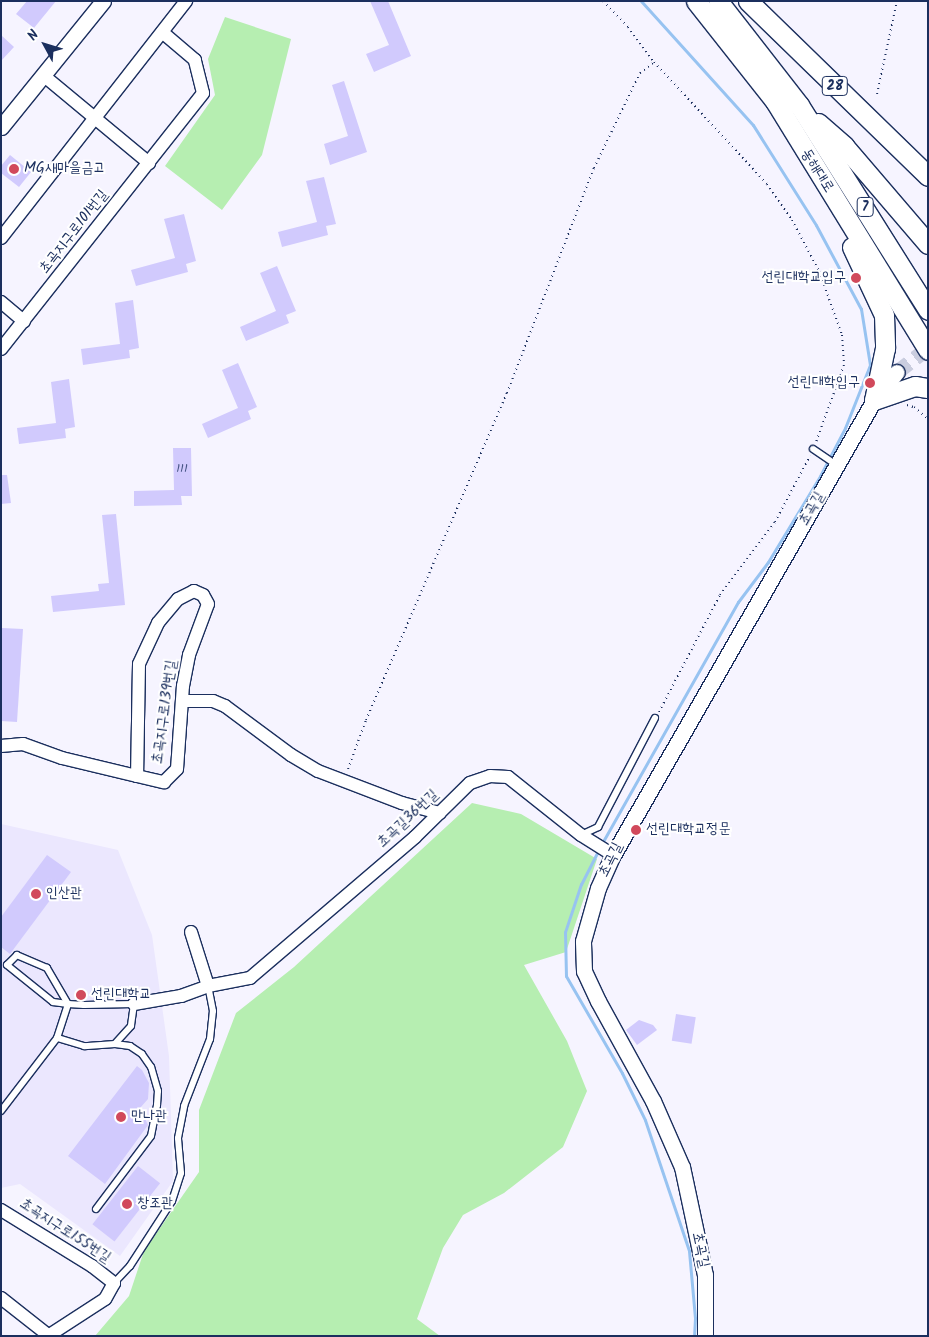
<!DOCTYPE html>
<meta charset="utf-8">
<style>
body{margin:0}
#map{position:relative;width:929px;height:1337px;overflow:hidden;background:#f6f4ff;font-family:Kalam,"Poor Story",sans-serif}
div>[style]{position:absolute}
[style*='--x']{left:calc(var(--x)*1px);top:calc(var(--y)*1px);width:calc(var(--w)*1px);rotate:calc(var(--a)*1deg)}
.built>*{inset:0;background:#ebe7fe}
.green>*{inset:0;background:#b6eeb1}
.stream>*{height:3px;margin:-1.5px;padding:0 1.5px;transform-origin:1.5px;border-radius:1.5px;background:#97c3f1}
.building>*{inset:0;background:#d1cafd;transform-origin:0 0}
.tertiary-tunnel>*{height:15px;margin-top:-7.5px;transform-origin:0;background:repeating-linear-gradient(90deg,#cacddf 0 15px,transparent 0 23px)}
.path>*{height:2px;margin-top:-1px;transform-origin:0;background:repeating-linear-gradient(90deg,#1b2f5e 0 1px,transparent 0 5px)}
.roads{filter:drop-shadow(1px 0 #1b2f5e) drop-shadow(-1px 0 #1b2f5e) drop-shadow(0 1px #1b2f5e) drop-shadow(0 -1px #1b2f5e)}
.service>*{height:6px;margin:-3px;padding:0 3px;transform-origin:3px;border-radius:3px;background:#fff}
.minor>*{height:12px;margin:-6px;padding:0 6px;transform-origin:6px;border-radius:6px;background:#fff}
.tertiary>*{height:15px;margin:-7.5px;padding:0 7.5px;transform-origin:7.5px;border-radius:7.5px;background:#fff}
.primary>*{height:19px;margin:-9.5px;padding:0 9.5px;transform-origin:9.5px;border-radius:9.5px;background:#fff}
.dots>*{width:14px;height:14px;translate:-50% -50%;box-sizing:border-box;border:2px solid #fff;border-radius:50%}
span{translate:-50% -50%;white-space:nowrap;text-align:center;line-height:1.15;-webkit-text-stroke:4px #fff;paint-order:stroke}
.number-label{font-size:12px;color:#485686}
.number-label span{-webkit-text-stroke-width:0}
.shield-label span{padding:1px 4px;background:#fff;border:1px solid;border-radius:4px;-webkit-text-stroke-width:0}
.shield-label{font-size:14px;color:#1b2f5e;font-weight:700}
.poi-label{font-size:15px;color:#1b2f5e}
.left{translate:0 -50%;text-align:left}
.right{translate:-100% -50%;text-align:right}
.street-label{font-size:15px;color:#1b2f5e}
.frame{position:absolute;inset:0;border:2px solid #1b2f5e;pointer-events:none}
.north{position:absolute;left:20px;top:20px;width:50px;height:50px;-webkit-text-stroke:4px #fff;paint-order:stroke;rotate:309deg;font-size:14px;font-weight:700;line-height:20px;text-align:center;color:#1b2f5e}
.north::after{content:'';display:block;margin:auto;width:18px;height:22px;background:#1b2f5e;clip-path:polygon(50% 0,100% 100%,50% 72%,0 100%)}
</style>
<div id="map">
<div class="built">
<i style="clip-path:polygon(1px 824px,118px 850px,152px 935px,169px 1056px,173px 1181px,120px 1256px,20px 1184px,1px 1188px)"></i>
</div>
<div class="green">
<i style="clip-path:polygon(225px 17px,291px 39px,262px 155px,222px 210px,165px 166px,215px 95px,208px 59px)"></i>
<i style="clip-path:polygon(472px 803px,521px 814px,597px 859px,566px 952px,524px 965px,567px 1041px,587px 1091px,563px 1147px,504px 1193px,463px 1215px,443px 1248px,417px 1319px,440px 1336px,95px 1336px,129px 1296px,144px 1251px,199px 1172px,199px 1110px,236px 1013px,294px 967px)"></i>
</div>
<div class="stream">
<i style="--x:601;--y:845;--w:279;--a:-60.6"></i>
<i style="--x:738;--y:602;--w:50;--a:-53.1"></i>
<i style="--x:768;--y:562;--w:100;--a:-58.8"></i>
<i style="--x:820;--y:476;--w:54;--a:-62.5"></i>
<i style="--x:845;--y:428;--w:68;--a:-68.4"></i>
<i style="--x:870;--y:365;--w:57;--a:-99.1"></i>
<i style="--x:861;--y:309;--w:95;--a:-118.2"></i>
<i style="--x:816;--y:225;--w:118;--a:-122.2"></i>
<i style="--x:753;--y:125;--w:167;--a:-132.1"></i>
<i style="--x:598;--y:851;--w:37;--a:117"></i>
<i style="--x:581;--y:884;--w:51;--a:108.4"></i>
<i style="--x:565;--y:932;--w:44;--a:88.7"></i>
<i style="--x:566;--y:976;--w:112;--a:60"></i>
<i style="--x:622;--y:1073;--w:52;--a:63.9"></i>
<i style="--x:645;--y:1120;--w:138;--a:71.4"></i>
<i style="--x:689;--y:1251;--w:67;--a:84.9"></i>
<i style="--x:695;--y:1318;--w:18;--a:93"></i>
</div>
<div class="building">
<i style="clip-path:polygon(27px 1px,56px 1px,34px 28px,16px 14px)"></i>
<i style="clip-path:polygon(370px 1px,388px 1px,411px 56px,374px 72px,366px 54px,389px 45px)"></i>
<i style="clip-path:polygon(1px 35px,14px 47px,1px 61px)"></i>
<i style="clip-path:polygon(344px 81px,367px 152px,330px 165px,324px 144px,348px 136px,332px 85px)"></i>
<i style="clip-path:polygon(10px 155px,31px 172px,19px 187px,1px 173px,1px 166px)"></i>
<i style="clip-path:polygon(324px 177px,336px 224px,326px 226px,328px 235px,282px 247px,278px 232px,317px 222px,306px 181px)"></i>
<i style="clip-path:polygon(184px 214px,196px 261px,186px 264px,188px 272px,136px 286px,131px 270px,175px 258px,164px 219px)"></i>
<i style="clip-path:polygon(277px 266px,296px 311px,286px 315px,289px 323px,246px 341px,240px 327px,276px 311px,260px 273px)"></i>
<i style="clip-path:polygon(133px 300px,139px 348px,129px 350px,130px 358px,83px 365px,81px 349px,120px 344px,115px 303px)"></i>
<i style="clip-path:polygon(238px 363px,257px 407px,248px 411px,251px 419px,208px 438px,202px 424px,238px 408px,222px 370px)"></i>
<i style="clip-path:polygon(69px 379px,75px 427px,65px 429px,66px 438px,19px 444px,17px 428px,56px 423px,51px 382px)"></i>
<i style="clip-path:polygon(173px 448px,191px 448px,192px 496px,181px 496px,182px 505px,134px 506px,134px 491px,174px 490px)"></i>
<i style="clip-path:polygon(1px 475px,7px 475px,11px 503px,1px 504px)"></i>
<i style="clip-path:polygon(116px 514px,125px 605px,53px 612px,51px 596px,99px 591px,98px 584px,109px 583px,102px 515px)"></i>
<i style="clip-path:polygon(2px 628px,23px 629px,17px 722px,1px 721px)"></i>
<i style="clip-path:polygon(47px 855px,71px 872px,10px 954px,1px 947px,1px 917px)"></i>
<i style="left:676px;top:1014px;width:20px;height:27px;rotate:9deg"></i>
<i style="clip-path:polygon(639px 1020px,653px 1025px,657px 1030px,637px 1045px,626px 1030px)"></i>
<i style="clip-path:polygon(137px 1066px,142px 1070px,149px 1083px,148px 1099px,140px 1108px,148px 1125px,105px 1184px,68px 1156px)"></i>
<i style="left:138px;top:1166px;width:28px;height:74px;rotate:38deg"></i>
</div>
<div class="tertiary-tunnel">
<i style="--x:897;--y:372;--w:39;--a:-38"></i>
</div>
<div class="path">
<i style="--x:603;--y:1;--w:36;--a:46"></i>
<i style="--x:628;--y:27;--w:44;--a:53.4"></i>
<i style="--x:654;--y:62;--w:166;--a:47.2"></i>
<i style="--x:767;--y:184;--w:44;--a:55.2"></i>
<i style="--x:792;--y:220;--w:58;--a:62.1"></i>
<i style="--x:819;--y:271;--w:68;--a:70.2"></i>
<i style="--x:842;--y:335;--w:30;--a:86"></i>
<i style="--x:844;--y:365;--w:82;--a:110"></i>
<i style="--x:877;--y:94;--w:95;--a:-77.9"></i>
<i style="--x:907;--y:405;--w:7;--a:16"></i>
<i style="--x:914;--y:407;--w:18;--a:41"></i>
<i style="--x:659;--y:712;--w:132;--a:-62.5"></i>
<i style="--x:720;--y:595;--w:91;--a:-53"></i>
<i style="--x:775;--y:522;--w:75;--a:-62.1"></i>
<i style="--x:348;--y:769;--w:52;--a:-69.8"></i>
<i style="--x:366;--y:720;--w:356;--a:-66.7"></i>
<i style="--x:507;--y:393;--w:241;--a:-68.9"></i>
<i style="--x:594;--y:168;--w:106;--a:-64.2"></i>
<i style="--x:640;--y:73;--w:18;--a:-38"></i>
</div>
<div class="roads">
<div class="service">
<i style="--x:813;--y:449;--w:29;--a:34"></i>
<i style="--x:581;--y:835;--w:19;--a:-25"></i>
<i style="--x:598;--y:827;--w:123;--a:-62.4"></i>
<i style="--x:1;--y:1111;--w:92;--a:-52.5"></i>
<i style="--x:57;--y:1038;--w:36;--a:-72"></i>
<i style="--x:68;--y:1004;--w:42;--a:-120.3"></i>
<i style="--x:47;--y:968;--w:33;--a:-157"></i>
<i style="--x:17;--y:955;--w:14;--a:135"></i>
<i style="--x:7;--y:965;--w:59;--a:38.8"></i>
<i style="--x:53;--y:1002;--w:15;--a:8"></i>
<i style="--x:68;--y:1004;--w:16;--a:4"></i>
<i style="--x:84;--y:1005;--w:50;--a:-1.1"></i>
<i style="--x:134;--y:1004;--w:22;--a:98"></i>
<i style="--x:131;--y:1026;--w:24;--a:132"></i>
<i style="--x:115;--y:1044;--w:31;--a:176"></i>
<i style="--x:84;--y:1046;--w:28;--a:-163"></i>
<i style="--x:96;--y:1209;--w:91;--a:-53"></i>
<i style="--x:151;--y:1136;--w:32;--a:-79"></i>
<i style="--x:157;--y:1105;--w:14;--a:-86"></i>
<i style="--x:158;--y:1091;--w:25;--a:-106"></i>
<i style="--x:151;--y:1067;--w:16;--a:-125"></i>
<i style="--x:142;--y:1054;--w:14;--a:-146"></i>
<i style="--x:130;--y:1046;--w:15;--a:-172"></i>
<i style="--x:114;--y:1283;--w:23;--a:-47"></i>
<i style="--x:130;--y:1266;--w:77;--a:-57.1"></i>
<i style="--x:172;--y:1201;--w:29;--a:-72"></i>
<i style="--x:181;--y:1173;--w:35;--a:-95"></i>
<i style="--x:178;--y:1138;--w:33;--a:-79"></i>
<i style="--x:184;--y:1106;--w:72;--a:-68.8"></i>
<i style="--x:210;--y:1039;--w:28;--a:-84"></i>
<i style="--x:213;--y:1011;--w:25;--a:-101"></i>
</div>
<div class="minor">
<i style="--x:43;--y:75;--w:138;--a:39.7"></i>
<i style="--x:1;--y:238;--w:301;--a:-52"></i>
<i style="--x:1;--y:302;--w:30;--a:40"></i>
<i style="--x:1;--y:349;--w:326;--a:-51.7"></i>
<i style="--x:203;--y:93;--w:34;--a:-104"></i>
<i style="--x:195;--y:60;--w:43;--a:-139.7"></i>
<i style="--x:182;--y:701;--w:31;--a:0"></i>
<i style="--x:213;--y:701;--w:13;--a:23"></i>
<i style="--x:225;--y:706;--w:82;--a:36.6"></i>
<i style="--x:291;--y:755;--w:31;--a:31"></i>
<i style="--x:318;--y:771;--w:90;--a:20.9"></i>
<i style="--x:402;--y:803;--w:39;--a:15"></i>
<i style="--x:1;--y:746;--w:22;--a:-5"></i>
<i style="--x:23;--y:744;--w:41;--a:19.7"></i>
<i style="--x:62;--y:758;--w:77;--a:13.5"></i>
<i style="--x:137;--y:776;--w:28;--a:13"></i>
<i style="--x:164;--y:782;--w:18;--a:-45"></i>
<i style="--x:177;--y:769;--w:83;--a:-85.9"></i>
<i style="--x:183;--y:686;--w:32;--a:-79"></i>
<i style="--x:189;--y:655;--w:54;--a:-69.6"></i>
<i style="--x:208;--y:604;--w:10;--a:-119"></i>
<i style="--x:203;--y:595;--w:10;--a:-156"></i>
<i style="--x:194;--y:591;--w:18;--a:153"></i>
<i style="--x:178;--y:599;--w:31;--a:130"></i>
<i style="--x:158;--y:623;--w:45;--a:114.9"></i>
<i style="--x:139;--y:664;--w:112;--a:91"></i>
<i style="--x:191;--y:932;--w:57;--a:72.5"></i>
<i style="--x:134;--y:1004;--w:48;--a:-9.7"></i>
<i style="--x:181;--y:996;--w:29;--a:-20"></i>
<i style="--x:208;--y:986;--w:43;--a:-10.8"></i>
<i style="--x:250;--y:978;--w:217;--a:-40.5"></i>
<i style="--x:415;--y:837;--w:77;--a:-44.5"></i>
<i style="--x:470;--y:783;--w:21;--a:-19"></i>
<i style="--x:490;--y:776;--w:18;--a:3"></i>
<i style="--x:508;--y:777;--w:93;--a:38.5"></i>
<i style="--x:581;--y:835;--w:38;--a:32"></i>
<i style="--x:1;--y:1210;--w:107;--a:31.6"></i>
<i style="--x:92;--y:1266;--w:28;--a:38"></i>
<i style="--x:114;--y:1283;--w:18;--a:119"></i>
<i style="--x:105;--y:1299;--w:68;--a:147"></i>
<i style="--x:1;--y:1298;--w:60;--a:38.2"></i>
</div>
<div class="tertiary">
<i style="--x:1;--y:127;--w:162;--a:-51"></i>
<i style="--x:705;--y:1336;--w:61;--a:-90"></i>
<i style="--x:705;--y:1275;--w:110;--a:-102"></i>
<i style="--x:682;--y:1167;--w:72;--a:-113.7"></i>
<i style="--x:653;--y:1101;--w:114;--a:-118.8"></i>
<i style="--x:598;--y:1001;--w:33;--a:-115"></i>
<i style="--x:584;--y:971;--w:30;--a:-92"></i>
<i style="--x:583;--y:941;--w:55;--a:-74.2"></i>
<i style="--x:598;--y:888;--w:36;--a:-66"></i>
<i style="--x:613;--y:855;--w:525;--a:-60.16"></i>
<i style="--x:874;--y:400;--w:36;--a:-51"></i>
</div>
<div class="primary">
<i style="--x:696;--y:1;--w:127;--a:51.7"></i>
<i style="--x:775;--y:101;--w:292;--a:58.4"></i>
<i style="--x:718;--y:1;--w:132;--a:52.1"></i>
<i style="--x:799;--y:105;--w:242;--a:57.8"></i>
<i style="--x:748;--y:1;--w:251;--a:44.2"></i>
<i style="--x:818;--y:123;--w:35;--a:41"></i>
<i style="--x:844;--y:146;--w:129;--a:49.4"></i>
<i style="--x:852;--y:247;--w:75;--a:64.8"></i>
<i style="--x:884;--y:315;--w:33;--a:88"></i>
<i style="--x:885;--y:348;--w:53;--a:101.9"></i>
<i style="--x:874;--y:400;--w:43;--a:-18.9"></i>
<i style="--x:915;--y:386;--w:13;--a:9"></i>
</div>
</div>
<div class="dots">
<i style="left:14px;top:169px;background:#d1495b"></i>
<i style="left:856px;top:278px;background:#d1495b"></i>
<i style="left:870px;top:383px;background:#d1495b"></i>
<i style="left:636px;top:830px;background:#d1495b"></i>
<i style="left:36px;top:894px;background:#d1495b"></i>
<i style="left:81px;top:995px;background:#d1495b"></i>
<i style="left:121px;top:1117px;background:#d1495b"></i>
<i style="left:127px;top:1204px;background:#d1495b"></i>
</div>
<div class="number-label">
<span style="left:182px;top:469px">111</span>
</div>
<div class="shield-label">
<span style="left:835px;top:86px">28</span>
<span style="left:865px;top:207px">7</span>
</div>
<div class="poi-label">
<span class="left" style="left:24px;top:169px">MG새마을금고</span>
<span class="right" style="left:846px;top:278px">선린대학교입구</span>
<span class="right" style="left:860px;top:383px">선린대학입구</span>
<span class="left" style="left:646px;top:830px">선린대학교정문</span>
<span class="left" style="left:46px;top:894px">인산관</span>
<span class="left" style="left:91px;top:995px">선린대학교</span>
<span class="left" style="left:131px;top:1117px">만나관</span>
<span class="left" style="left:137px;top:1204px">창조관</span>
</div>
<div class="street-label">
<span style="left:817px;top:171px;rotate:58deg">동해대로</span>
<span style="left:74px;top:232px;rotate:-52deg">초곡지구로101번길</span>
<span style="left:812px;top:509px;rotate:-60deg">초곡길</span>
<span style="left:165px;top:712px;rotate:-82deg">초곡지구로139번길</span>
<span style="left:408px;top:819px;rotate:-43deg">초곡길36번길</span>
<span style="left:611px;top:860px;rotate:-64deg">초곡길</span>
<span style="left:65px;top:1231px;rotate:33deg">초곡지구로155번길</span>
<span style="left:700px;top:1250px;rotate:78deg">초곡길</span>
</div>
<div class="frame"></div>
<div class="north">N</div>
</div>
